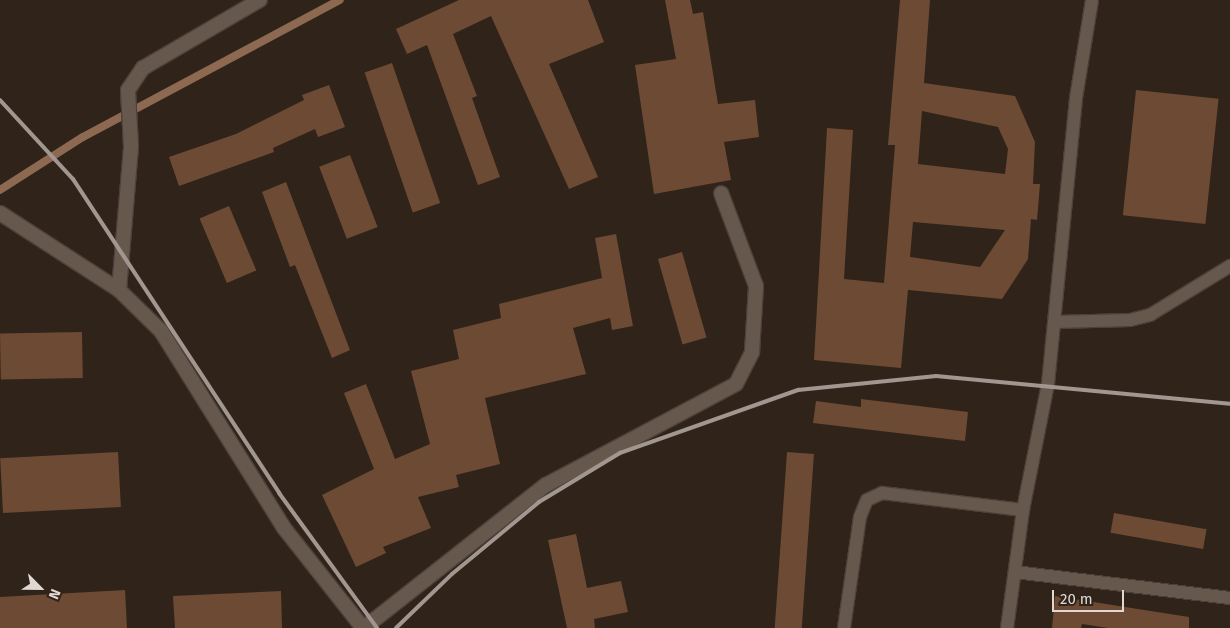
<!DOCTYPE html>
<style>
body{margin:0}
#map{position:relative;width:1230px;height:628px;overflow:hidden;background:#30231a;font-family:"Fira Sans",sans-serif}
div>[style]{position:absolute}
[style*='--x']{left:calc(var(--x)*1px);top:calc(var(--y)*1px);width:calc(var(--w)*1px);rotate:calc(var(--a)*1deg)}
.stream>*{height:8px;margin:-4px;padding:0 4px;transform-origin:4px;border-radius:4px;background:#8e6951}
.building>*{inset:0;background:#6d4a33;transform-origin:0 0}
.roads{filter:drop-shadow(1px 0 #4c413a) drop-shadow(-1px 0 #4c413a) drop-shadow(0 1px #4c413a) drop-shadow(0 -1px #4c413a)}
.service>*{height:12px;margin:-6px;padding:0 6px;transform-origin:6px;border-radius:6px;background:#67584e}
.minor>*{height:14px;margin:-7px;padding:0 7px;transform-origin:7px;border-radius:7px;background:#67584e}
.tertiary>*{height:14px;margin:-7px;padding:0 7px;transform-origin:7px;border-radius:7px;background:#67584e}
.rail>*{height:4px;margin:-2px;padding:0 2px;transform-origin:2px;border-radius:2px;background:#a29790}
span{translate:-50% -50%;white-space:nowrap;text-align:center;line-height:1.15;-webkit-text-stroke:4px #30231a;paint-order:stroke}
.north{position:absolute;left:15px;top:563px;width:50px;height:50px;-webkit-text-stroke:4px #30231a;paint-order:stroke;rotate:113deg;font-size:14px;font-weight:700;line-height:20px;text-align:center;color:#e1d8d2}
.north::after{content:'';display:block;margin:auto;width:18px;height:22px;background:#e1d8d2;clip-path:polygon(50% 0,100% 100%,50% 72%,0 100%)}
.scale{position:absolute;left:1052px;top:590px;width:72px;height:22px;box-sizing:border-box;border:2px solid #e1d8d2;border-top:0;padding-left:6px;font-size:15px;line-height:18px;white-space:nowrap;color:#e1d8d2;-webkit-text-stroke:4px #30231a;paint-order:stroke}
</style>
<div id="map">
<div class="stream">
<i style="--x:0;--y:190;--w:98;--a:-32.6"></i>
<i style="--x:83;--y:137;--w:291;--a:-28.1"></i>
</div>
<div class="building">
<i style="clip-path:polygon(459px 0,588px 0,604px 42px,549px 64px,598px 177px,569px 189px,491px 16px,453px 34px,477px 96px,472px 98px,500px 177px,478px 185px,427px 45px,407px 54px,396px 29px)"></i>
<i style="clip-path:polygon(665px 0,690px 0,693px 14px,703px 12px,718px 104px,755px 100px,759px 137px,724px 142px,731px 180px,654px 194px,635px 65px,676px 59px)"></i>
<i style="clip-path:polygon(evenodd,900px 0,930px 0,924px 83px,1015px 96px,1035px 142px,1033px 184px,1040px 184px,1037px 220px,1031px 219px,1028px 259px,1002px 299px,908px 290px,901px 368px,814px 360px,827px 128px,853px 130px,844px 279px,884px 283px,895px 145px,888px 145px,900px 0,922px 111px,998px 127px,1008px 149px,1005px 174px,918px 164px,922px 111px,900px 0,913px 222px,1005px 230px,980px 267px,910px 257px,913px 222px)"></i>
<i style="left:392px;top:63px;width:148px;height:29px;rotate:71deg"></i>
<i style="clip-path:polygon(329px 85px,345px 127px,318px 137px,315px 129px,273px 148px,274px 152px,179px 186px,169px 157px,236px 134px,304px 100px,302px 95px)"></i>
<i style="left:1136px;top:90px;width:83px;height:126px;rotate:6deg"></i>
<i style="left:350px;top:155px;width:77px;height:33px;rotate:69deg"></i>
<i style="clip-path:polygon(286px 182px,350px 350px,332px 358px,295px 265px,290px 267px,262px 192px)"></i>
<i style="left:229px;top:206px;width:70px;height:32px;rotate:67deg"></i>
<i style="clip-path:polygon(616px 234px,633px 326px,612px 330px,610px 318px,573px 328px,586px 374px,485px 398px,500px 464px,456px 475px,459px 487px,418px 497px,431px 528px,383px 547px,386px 553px,356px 567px,322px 495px,374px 469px,344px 393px,366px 384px,395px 459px,430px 444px,411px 371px,459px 359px,453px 330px,501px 318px,499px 304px,602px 278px,595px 238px)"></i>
<i style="left:682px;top:252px;width:89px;height:25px;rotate:74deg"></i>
<i style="left:82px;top:332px;width:46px;height:82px;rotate:89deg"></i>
<i style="clip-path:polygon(861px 399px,968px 412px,965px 441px,813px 423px,816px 401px,861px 407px)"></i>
<i style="left:118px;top:452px;width:55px;height:118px;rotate:87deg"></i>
<i style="left:787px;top:452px;width:27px;height:177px;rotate:4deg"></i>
<i style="left:1114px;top:513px;width:94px;height:20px;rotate:10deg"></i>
<i style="clip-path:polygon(576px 534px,587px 588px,621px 581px,628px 612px,594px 619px,595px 628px,567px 628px,548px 540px)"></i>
<i style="clip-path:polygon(125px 590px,127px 628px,0 628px,0 597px)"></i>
<i style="clip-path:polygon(281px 591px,282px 628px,175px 628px,173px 596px)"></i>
<i style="clip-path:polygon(1055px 596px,1189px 617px,1189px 628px,1108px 628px,1082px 624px,1081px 628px,1052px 628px)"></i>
</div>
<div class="roads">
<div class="service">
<i style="--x:1056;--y:322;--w:74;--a:-1.5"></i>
<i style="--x:1130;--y:320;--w:21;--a:-14"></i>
<i style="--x:1150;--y:315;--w:94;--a:-31.5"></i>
<i style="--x:1023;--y:510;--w:128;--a:-78.8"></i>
<i style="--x:1048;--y:384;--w:287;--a:-84.4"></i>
<i style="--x:1076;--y:98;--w:99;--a:-80.7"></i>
<i style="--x:1015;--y:572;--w:217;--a:6.9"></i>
<i style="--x:844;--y:628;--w:112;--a:-81.8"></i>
<i style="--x:860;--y:517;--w:18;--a:-68"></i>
<i style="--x:867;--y:500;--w:17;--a:-25"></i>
<i style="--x:882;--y:493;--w:142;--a:6.9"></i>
<i style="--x:1023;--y:510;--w:119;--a:97.7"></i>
</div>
<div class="minor">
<i style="--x:119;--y:290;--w:144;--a:-85.2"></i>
<i style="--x:131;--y:146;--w:56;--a:-93.1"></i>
<i style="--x:128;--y:90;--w:27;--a:-56"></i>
<i style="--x:143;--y:68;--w:135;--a:-30.2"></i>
<i style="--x:364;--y:628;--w:231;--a:-38.2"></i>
<i style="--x:546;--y:485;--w:215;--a:-28"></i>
<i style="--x:736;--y:384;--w:36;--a:-63"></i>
<i style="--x:752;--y:352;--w:66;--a:-86.5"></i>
<i style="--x:756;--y:286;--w:99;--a:-110.6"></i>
</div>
<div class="tertiary">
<i style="--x:0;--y:213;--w:142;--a:32.9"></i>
<i style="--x:119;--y:290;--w:59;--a:44.3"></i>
<i style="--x:161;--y:331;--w:232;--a:58"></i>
<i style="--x:284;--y:528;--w:127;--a:51.7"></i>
</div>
</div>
<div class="rail">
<i style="--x:0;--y:100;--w:108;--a:47.3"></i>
<i style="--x:73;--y:179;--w:376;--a:56.7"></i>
<i style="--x:279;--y:493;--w:167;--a:54"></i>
<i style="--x:396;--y:628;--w:78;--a:-44"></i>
<i style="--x:452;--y:574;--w:113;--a:-39.6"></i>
<i style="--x:539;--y:502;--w:95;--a:-31.2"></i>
<i style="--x:620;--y:453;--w:189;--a:-19.5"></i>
<i style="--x:798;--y:390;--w:139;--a:-5.8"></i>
<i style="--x:936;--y:376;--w:295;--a:5.4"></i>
</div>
<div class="north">N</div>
<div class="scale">20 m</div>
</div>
